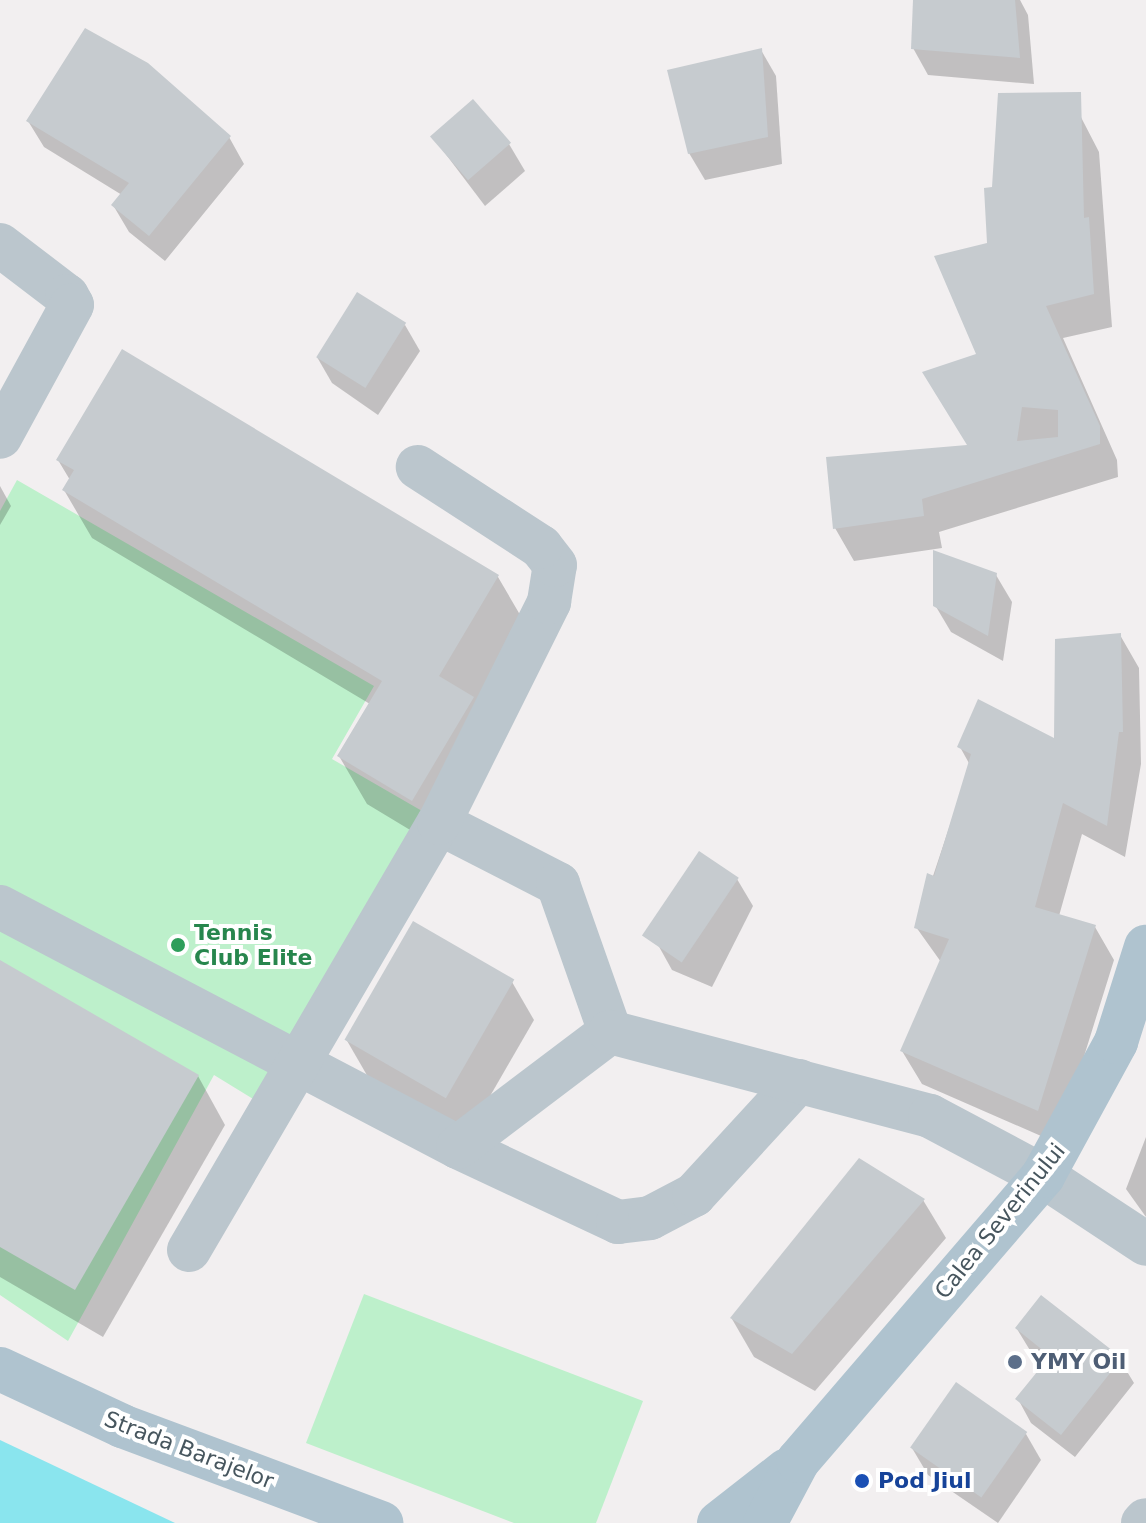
<!DOCTYPE html>
<style>
body{margin:0}
#map{position:relative;width:1146px;height:1523px;overflow:hidden;background:#f2eff0;font-family:"DejaVu Sans",sans-serif}
div>[style]{position:absolute}
[style*='--x']{left:calc(var(--x)*1px);top:calc(var(--y)*1px);width:calc(var(--w)*1px);rotate:calc(var(--a)*1deg)}
.green>*{inset:0;background:#bdf0cb}
.water>*{inset:0;background:#8ae5ee}
.shadow>*{inset:0;background:#0003}
.building>*{inset:0;background:#c6cbcf;transform-origin:0 0}
.minor>*{height:44px;margin:-22px;padding:0 22px;transform-origin:22px;border-radius:22px;background:#bbc6cd}
.major>*{height:44px;margin:-22px;padding:0 22px;transform-origin:22px;border-radius:22px;background:#afc3cf}
.dots>*{width:22px;height:22px;translate:-50% -50%;box-sizing:border-box;border:4px solid #fff;border-radius:50%}
span{translate:-50% -50%;white-space:nowrap;text-align:center;line-height:1.15;-webkit-text-stroke:8px #fff;paint-order:stroke}
.leisure-label{font-size:22px;color:#27864d;font-weight:700}
.left{translate:0 -50%;text-align:left}
.street-label{font-size:22px;color:#47565e}
.service-label{font-size:22px;color:#4e5e75;font-weight:700}
.transit-label{font-size:22px;color:#164399;font-weight:700}
</style>
<div id="map">
<div class="green">
<i style="clip-path:polygon(17px 480px,374px 686px,332px 759px,429px 815px,266px 1107px,214px 1075px,68px 1341px,0 1295px,0 511px)"></i>
<i style="clip-path:polygon(364px 1294px,643px 1401px,596px 1523px,514px 1523px,306px 1443px)"></i>
</div>
<div class="water">
<i style="clip-path:polygon(0 1440px,175px 1523px,0 1523px)"></i>
</div>
<div class="shadow">
<i style="clip-path:polygon(915px 0,1020px 0,1028px 15px,1034px 84px,928px 75px,913px 48px)"></i>
<i style="clip-path:polygon(761px 50px,776px 76px,782px 164px,705px 180px,689px 153px)"></i>
<i style="clip-path:polygon(1069px 94px,1099px 152px,1112px 327px,1063px 338px,1117px 460px,1118px 477px,939px 532px,942px 548px,854px 561px,835px 528px,969px 447px,994px 189px)"></i>
<i style="clip-path:polygon(28px 121px,229px 137px,244px 164px,165px 261px,129px 232px,113px 205px,122px 195px,44px 147px)"></i>
<i style="clip-path:polygon(432px 136px,509px 144px,525px 171px,485px 206px)"></i>
<i style="clip-path:polygon(405px 325px,420px 351px,378px 415px,332px 383px,317px 357px)"></i>
<i style="clip-path:polygon(58px 460px,498px 577px,526px 625px,440px 848px,367px 804px,339px 756px,370px 704px,92px 538px,64px 490px,70px 480px)"></i>
<i style="clip-path:polygon(0 486px,11px 506px,0 525px)"></i>
<i style="clip-path:polygon(996px 575px,1012px 602px,1003px 661px,951px 632px,935px 605px)"></i>
<i style="clip-path:polygon(1120px 635px,1139px 668px,1141px 764px,1125px 857px,1082px 834px,1059px 916px,1095px 927px,1114px 960px,1057px 1143px,922px 1084px,902px 1051px,941px 962px,916px 927px,970px 765px,960px 747px,1056px 741px)"></i>
<i style="clip-path:polygon(737px 879px,753px 906px,712px 987px,672px 970px,657px 943px)"></i>
<i style="clip-path:polygon(0 962px,198px 1076px,225px 1125px,103px 1337px,0 1277px)"></i>
<i style="clip-path:polygon(512px 982px,534px 1020px,467px 1136px,368px 1077px,346px 1039px)"></i>
<i style="clip-path:polygon(1146px 1137px,1146px 1217px,1126px 1189px)"></i>
<i style="clip-path:polygon(923px 1200px,946px 1238px,815px 1391px,754px 1357px,732px 1319px)"></i>
<i style="clip-path:polygon(1017px 1329px,1120px 1360px,1134px 1383px,1075px 1457px,1031px 1423px,1018px 1399px,1046px 1364px,1031px 1352px)"></i>
<i style="clip-path:polygon(1026px 1434px,1041px 1460px,998px 1523px,928px 1475px,912px 1448px)"></i>
</div>
<div class="building">
<i style="clip-path:polygon(913px 0,1015px 0,1020px 58px,911px 49px)"></i>
<i style="clip-path:polygon(85px 28px,148px 63px,231px 136px,149px 236px,111px 205px,129px 183px,26px 121px)"></i>
<i style="clip-path:polygon(762px 48px,768px 137px,688px 154px,667px 70px)"></i>
<i style="clip-path:polygon(evenodd,1081px 92px,1084px 218px,1089px 217px,1094px 294px,1046px 306px,1100px 426px,1100px 444px,922px 499px,924px 516px,833px 529px,826px 457px,967px 445px,922px 372px,976px 354px,934px 256px,987px 243px,984px 188px,992px 187px,998px 93px,1081px 92px,1022px 407px,1058px 410px,1058px 437px,1017px 441px,1022px 407px)"></i>
<i style="left:473px;top:99px;width:58px;height:57px;rotate:49deg"></i>
<i style="left:357px;top:292px;width:58px;height:77px;rotate:32deg"></i>
<i style="clip-path:polygon(122px 349px,499px 575px,439px 676px,474px 697px,412px 801px,337px 756px,382px 681px,62px 490px,74px 470px,56px 460px)"></i>
<i style="clip-path:polygon(933px 550px,997px 573px,988px 636px,933px 606px)"></i>
<i style="clip-path:polygon(1121px 633px,1123px 732px,1119px 732px,1107px 826px,1063px 803px,1035px 907px,1096px 925px,1038px 1111px,900px 1051px,949px 939px,914px 928px,927px 873px,934px 876px,971px 754px,957px 747px,978px 699px,1054px 738px,1055px 639px)"></i>
<i style="left:699px;top:851px;width:48px;height:102px;rotate:34deg"></i>
<i style="left:413px;top:921px;width:117px;height:137px;rotate:30deg"></i>
<i style="clip-path:polygon(0 960px,199px 1075px,75px 1290px,0 1247px)"></i>
<i style="clip-path:polygon(859px 1158px,925px 1199px,792px 1354px,730px 1318px)"></i>
<i style="clip-path:polygon(1041px 1295px,1122px 1358px,1061px 1435px,1015px 1399px,1050px 1356px,1015px 1328px)"></i>
<i style="left:956px;top:1382px;width:87px;height:80px;rotate:35deg"></i>
</div>
<div class="minor">
<i style="--x:0;--y:245;--w:84;--a:37.3"></i>
<i style="--x:67;--y:296;--w:10;--a:61"></i>
<i style="--x:72;--y:305;--w:150;--a:118.6"></i>
<i style="--x:439;--y:823;--w:134;--a:27.1"></i>
<i style="--x:558;--y:884;--w:157;--a:70.6"></i>
<i style="--x:0;--y:907;--w:517;--a:27.66"></i>
<i style="--x:458;--y:1147;--w:177;--a:25.1"></i>
<i style="--x:618;--y:1222;--w:32;--a:-7"></i>
<i style="--x:650;--y:1218;--w:50;--a:-27.6"></i>
<i style="--x:694;--y:1195;--w:155;--a:-47.4"></i>
<i style="--x:458;--y:1147;--w:191;--a:-37.1"></i>
<i style="--x:610;--y:1032;--w:331;--a:14.7"></i>
<i style="--x:930;--y:1116;--w:128;--a:28"></i>
<i style="--x:1043;--y:1176;--w:123;--a:33.4"></i>
<i style="--x:189;--y:1250;--w:495;--a:-59.7"></i>
<i style="--x:439;--y:823;--w:247;--a:-63.5"></i>
<i style="--x:549;--y:602;--w:37;--a:-81"></i>
<i style="--x:555;--y:565;--w:23;--a:-128"></i>
<i style="--x:541;--y:547;--w:147;--a:-147"></i>
<i style="--x:1143;--y:1523;--w:4;--a:-45"></i>
</div>
<div class="major">
<i style="--x:0;--y:1369;--w:135;--a:25"></i>
<i style="--x:122;--y:1426;--w:277;--a:20.5"></i>
<i style="--x:719;--y:1523;--w:86;--a:-37.9"></i>
<i style="--x:765;--y:1523;--w:70;--a:-62"></i>
<i style="--x:798;--y:1461;--w:376;--a:-49.3"></i>
<i style="--x:1043;--y:1176;--w:153;--a:-61.4"></i>
<i style="--x:1116;--y:1042;--w:100;--a:-72.5"></i>
</div>
<div class="dots">
<i style="left:178px;top:945px;background:#2e9e5b"></i>
<i style="left:1015px;top:1362px;background:#5c6f8a"></i>
<i style="left:862px;top:1481px;background:#1a4fb4"></i>
</div>
<div class="leisure-label">
<span class="left" style="left:194px;top:945px">Tennis<br>Club Elite</span>
</div>
<div class="street-label">
<span style="left:1000px;top:1221px;rotate:-51deg">Calea Severinului</span>
<span style="left:189px;top:1450px;rotate:21deg">Strada Barajelor</span>
</div>
<div class="service-label">
<span class="left" style="left:1031px;top:1362px">YMY Oil</span>
</div>
<div class="transit-label">
<span class="left" style="left:878px;top:1481px">Pod Jiul</span>
</div>
</div>
